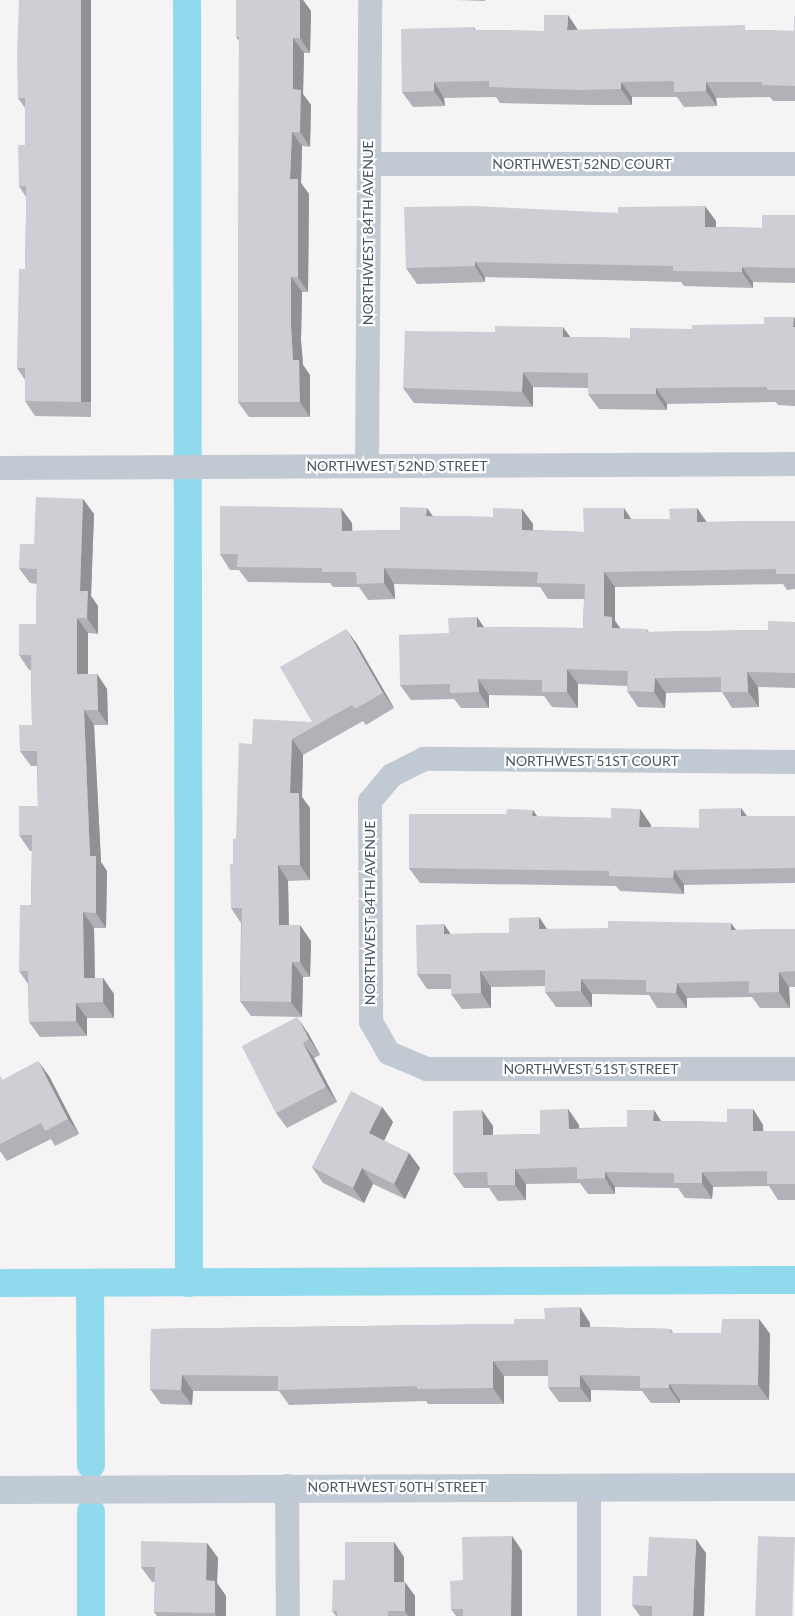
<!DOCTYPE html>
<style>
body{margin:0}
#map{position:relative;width:795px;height:1616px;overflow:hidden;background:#f5f3f3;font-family:Lato,sans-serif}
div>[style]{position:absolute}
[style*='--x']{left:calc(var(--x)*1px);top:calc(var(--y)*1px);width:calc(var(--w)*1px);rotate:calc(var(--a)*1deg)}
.canal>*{height:28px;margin:-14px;padding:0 14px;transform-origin:14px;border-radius:14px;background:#90daee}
.street>*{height:24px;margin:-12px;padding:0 12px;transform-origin:12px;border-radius:12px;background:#c1cad2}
.secondary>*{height:28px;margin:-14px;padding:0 14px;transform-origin:14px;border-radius:14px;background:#c1cbd6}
.wall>*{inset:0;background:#b0b2b7}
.shaded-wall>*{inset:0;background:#909195;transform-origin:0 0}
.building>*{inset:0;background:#cdcfd5;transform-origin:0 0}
span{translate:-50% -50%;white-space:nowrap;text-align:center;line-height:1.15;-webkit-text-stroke:4.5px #fff;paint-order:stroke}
.street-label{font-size:14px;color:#4a5661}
</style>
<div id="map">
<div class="canal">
<i style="--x:187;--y:0;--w:1283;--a:89.91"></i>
<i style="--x:0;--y:1283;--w:795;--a:-0.22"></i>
<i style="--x:90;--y:1283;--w:182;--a:89.7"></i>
<i style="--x:91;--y:1512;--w:104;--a:90"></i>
</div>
<div class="street">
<i style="--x:369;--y:164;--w:426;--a:0"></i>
<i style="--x:367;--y:466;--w:466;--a:-89.6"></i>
<i style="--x:0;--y:468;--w:795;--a:-0.29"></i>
<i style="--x:795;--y:762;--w:371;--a:-179.5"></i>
<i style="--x:424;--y:759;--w:36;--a:153"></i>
<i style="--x:392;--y:775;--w:34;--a:130"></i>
<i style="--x:370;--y:801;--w:221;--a:89.7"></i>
<i style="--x:371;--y:1022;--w:36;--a:60"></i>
<i style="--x:389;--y:1053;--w:41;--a:22.8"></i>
<i style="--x:427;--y:1069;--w:368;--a:0"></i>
<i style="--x:287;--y:1486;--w:130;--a:89.6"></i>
<i style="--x:589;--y:1616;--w:128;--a:-90"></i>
</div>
<div class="secondary">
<i style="--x:0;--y:1490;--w:795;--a:-0.22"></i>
</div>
<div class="wall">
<i style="clip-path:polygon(91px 0,91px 417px,35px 416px,25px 401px,25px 380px,17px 368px,25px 269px,26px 220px,26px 197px,19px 186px,25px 145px,25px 108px,18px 98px)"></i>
<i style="clip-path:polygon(236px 0,303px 0,311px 11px,310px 53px,304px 53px,303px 94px,311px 105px,310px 147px,302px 146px,301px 183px,309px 194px,308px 292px,302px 292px,301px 340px,303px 365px,310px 375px,310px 417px,249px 417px,238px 402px,239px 41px,236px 37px)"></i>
<i style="clip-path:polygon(457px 0,485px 0,485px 1px)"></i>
<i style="clip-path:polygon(795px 16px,795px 101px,773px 101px,770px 97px,716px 98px,717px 106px,684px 107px,677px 97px,632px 97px,632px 105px,591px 105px,500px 103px,496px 97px,444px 98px,445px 106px,413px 107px,402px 92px,474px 27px,476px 30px,544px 31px,578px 30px,749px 30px,794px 31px)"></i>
<i style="clip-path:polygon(795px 215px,795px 283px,753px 282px,753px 288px,684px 286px,681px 282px,485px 277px,485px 282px,417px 284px,406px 268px,716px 221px,716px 227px,762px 228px)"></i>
<i style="clip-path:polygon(794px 317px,795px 319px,795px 406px,778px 405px,776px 402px,667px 404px,667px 410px,599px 409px,588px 394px,588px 388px,533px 387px,533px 407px,414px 403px,403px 388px,570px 337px,630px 338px,692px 329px,764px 324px)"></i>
<i style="clip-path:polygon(83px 499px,94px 514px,91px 596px,98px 606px,98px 634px,88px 633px,88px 674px,97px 674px,107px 689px,108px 725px,94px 725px,101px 862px,107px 871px,106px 928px,94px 928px,95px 978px,103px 978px,114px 994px,114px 1018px,87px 1018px,87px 1036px,40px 1037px,29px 1022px,28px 984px,19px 971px,31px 905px,32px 851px,30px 851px,19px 835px,38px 806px,37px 766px,31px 766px,20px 751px,32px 725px,31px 670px,29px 670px,19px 655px,36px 624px,37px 584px,30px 583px,19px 568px,34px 544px)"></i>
<i style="clip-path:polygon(427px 508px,433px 516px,493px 517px,522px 509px,533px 524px,533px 530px,584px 532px,632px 519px,670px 519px,697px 508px,706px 522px,795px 521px,795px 589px,787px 590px,783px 584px,615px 587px,615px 621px,621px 629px,647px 629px,649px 632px,768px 630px,795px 622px,795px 688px,758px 687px,759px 707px,732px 708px,722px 692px,666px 693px,665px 708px,638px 707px,627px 691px,627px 686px,578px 684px,578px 708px,552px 707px,544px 696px,489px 695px,489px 708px,461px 708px,454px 699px,411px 700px,400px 685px,449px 633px,477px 617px,484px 627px,583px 628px,584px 599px,548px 599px,540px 587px,394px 584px,395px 599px,368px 600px,359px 587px,333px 587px,330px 583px,248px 582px,239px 570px,230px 570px,220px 554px,352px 523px,352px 531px,400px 530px)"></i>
<i style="clip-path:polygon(357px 644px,394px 708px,366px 725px,363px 721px,303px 755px,302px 797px,310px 808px,310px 880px,288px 881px,289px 925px,311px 941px,310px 977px,303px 977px,302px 1017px,251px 1016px,240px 1001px,241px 923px,231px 908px,233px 864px,236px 839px,252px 744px,312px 722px)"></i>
<i style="clip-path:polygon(741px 808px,747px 816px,795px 816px,795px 883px,684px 885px,684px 894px,620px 891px,616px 886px,420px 883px,409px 868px,506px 814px,533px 810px,537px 817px,611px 818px,640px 809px,651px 825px,650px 827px,699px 828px)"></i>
<i style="clip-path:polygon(539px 917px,547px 929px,736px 930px,795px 929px,795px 987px,789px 987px,790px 1008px,760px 1008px,752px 997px,687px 998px,687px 1008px,657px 1008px,649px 995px,592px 994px,592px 1007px,556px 1007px,545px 992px,545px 986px,491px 987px,491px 1008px,462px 1009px,451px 994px,451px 989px,427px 989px,417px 974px,450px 934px,509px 933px)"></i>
<i style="clip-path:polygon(308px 1033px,320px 1055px,314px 1058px,337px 1102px,287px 1128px,276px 1113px,242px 1046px)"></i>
<i style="clip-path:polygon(0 1076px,2px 1080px,49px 1076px,79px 1134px,55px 1146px,51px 1139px,7px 1161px,0 1151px)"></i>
<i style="clip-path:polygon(382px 1107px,393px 1122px,384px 1141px,409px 1153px,420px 1168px,405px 1199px,373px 1184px,364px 1203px,323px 1183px,312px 1167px)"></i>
<i style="clip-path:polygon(568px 1109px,579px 1125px,579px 1128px,627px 1127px,654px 1110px,661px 1121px,727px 1122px,753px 1109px,763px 1125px,763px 1131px,795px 1131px,795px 1200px,778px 1200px,769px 1186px,713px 1187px,712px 1199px,685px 1198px,678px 1188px,615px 1187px,615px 1194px,588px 1194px,580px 1183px,526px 1184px,526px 1200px,498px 1201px,489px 1188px,464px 1188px,453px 1173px,493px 1126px,493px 1135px,540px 1134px)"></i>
<i style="clip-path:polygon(759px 1319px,770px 1334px,769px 1400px,680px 1400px,680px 1403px,651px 1403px,642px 1391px,591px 1390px,591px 1402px,559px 1402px,548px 1387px,548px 1376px,504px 1376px,504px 1404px,428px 1404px,426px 1401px,289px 1405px,279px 1391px,193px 1391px,192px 1405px,161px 1404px,150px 1389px,151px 1329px,590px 1323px,590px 1327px,671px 1329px,673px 1333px,721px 1333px)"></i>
<i style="clip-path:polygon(512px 1536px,522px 1551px,522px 1616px,456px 1616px,451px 1609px,463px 1580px)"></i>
<i style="clip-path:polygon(394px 1542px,404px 1557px,404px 1582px,415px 1596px,415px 1616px,336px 1616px,332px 1611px,345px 1580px)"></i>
<i style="clip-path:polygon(207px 1543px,218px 1558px,217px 1583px,226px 1596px,226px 1616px,157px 1616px,154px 1612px,155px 1582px,152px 1582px,141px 1567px)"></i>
<i style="clip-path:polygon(706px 1553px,704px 1616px,640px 1616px,632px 1605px,647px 1576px)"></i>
</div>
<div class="shaded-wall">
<i style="left:81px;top:0;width:10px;height:402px"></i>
<i style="clip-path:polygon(295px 0,303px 0,311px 11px,310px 53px,300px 38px)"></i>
<i style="clip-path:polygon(568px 15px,578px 30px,567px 30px)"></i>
<i style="clip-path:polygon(293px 38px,304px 53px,303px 94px,311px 105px,310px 147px,300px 132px,293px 89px)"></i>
<i style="clip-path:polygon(434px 82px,444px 98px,445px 106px,434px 91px)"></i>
<i style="clip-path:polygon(621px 82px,632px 97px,632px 105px,621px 89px)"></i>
<i style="clip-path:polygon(706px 82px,716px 98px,717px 106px,706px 91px)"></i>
<i style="clip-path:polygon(292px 132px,302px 146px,301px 183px,309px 194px,308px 292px,298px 277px,290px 179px)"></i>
<i style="clip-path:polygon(705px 206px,716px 221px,716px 242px,705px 227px)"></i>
<i style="clip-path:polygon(475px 262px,485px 277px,485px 282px,475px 266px)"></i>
<i style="clip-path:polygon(742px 267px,753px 282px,753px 288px,742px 272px)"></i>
<i style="clip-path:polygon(291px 277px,302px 292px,301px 340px,303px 365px,310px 375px,310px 417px,300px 402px,293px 360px,291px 325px)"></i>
<i style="clip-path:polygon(794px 317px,795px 319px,795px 330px,793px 327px)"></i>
<i style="clip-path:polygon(563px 327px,574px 342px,563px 337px)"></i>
<i style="clip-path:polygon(523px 372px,533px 387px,533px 407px,522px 392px)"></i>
<i style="clip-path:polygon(656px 388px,667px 404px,667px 410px,656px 394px)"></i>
<i style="clip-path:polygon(83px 499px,94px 514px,91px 596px,98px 606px,98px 634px,87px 618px,80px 591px)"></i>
<i style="clip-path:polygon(341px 508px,352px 523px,353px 546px,342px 531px)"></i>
<i style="clip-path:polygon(427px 508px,437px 523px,426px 516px)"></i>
<i style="clip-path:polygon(624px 508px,634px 523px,624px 519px)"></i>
<i style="clip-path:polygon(697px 508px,708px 524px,697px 522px)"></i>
<i style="clip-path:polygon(522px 509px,533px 524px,532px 545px,522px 530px)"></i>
<i style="clip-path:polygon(384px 568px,394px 584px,395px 599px,384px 583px)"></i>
<i style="clip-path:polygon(604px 572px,615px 587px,615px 621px,623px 632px,623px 644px,604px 616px)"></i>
<i style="clip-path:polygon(477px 617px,487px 632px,477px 627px)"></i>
<i style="clip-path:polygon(77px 618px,88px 633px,88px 690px,77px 674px)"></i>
<i style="clip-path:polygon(346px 629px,357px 644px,394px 708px,383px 693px)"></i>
<i style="clip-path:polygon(567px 669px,578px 684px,578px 708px,567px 692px)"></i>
<i style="clip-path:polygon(747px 672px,758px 687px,759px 707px,748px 692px)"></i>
<i style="clip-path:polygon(97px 674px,107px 689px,108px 725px,98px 710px)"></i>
<i style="clip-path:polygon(655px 678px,666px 693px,665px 708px,654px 692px)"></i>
<i style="clip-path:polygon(478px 679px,489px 695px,489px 708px,479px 692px)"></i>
<i style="clip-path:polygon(84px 710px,94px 725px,101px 862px,107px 871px,106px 928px,96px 913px,90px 856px)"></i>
<i style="clip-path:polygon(292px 739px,303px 755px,302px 797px,310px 808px,310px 880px,300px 865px,290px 793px)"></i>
<i style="clip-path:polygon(741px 808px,752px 824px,741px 816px)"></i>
<i style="clip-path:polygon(640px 809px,651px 825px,650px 842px,639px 827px)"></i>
<i style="clip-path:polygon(533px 810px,543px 825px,532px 816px)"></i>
<i style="clip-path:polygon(278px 865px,288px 881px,289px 940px,279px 925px)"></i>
<i style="clip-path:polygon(674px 870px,684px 885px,684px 894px,673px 878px)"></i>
<i style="clip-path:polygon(83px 912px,94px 928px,95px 994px,84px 978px)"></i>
<i style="clip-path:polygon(539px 917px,549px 932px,539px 929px)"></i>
<i style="clip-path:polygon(731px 923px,742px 938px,731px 930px)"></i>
<i style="clip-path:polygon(444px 924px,454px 939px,444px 934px)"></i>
<i style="clip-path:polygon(300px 925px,311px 941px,310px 977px,300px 962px)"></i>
<i style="clip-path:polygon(292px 962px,303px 977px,302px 1017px,291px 1002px)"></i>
<i style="clip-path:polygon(480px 971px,491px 987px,491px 1008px,481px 993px)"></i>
<i style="clip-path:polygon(779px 972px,789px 987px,790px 1008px,779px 992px)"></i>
<i style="clip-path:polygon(103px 978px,114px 994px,114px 1018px,103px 1002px)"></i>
<i style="clip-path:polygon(581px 979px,592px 994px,592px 1007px,581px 991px)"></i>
<i style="clip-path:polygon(677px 983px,687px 998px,687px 1008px,676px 993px)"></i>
<i style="clip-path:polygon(76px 1003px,87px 1018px,87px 1036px,76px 1021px)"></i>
<i style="clip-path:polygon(297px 1017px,308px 1033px,320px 1055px,309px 1039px)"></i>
<i style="clip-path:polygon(303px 1043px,314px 1058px,337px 1102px,326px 1087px)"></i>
<i style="clip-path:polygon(38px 1061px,49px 1076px,79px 1134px,68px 1119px)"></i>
<i style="clip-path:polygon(382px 1107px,393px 1122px,380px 1149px,369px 1133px)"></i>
<i style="clip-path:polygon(568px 1109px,579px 1125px,580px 1144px,569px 1129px)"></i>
<i style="clip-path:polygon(753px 1109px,763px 1125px,764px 1147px,753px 1131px)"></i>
<i style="clip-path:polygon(482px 1110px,493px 1126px,493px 1150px,483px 1135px)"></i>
<i style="clip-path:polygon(654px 1110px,664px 1126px,653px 1121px)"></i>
<i style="clip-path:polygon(409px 1153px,420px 1168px,405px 1199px,394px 1184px)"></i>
<i style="clip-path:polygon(362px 1168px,373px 1184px,364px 1203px,353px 1188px)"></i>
<i style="clip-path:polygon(515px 1169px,526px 1184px,526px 1200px,515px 1185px)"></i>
<i style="clip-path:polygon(605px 1172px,615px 1187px,615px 1194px,605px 1178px)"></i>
<i style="clip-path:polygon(702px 1172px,713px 1187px,712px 1199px,702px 1183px)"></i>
<i style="clip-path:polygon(580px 1307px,590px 1323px,590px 1342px,580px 1327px)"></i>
<i style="clip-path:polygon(759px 1319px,770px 1334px,769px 1400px,758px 1385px)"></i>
<i style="clip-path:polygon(493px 1361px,504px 1376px,504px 1404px,493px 1388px)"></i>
<i style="clip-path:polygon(182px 1375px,193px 1391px,192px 1405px,181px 1390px)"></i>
<i style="clip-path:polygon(580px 1375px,591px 1390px,591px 1402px,580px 1387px)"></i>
<i style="clip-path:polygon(669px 1384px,680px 1400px,680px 1403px,669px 1388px)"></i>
<i style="clip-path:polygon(512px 1536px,522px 1551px,522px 1616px,511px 1616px)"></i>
<i style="clip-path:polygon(696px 1539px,706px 1553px,704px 1616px,693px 1616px)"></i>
<i style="clip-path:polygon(394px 1542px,404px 1557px,404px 1596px,394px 1582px)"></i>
<i style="clip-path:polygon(207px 1543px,218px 1558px,217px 1583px,226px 1596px,226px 1616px,216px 1616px,215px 1613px,206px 1580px)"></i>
<i style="clip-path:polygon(405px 1582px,415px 1596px,415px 1616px,408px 1616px,405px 1611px)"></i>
</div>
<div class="building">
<i style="clip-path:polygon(19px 0,81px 0,81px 402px,25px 401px,25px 368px,17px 368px,19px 269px,25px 269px,26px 220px,26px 186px,19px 186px,18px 145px,25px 145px,25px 98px,18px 98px,17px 55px)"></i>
<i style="clip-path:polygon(236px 0,300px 0,300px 38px,293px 38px,293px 89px,301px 90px,300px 132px,292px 132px,290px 179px,298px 179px,298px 277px,291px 277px,291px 325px,293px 360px,299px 360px,300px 402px,238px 402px,239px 37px,236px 37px)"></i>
<i style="clip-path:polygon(544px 15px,568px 15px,567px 30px,745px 25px,745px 30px,794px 31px,794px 16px,795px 16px,795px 86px,762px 85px,762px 82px,706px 82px,706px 91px,674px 92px,674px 81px,621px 82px,621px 89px,580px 90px,489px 87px,489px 81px,434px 82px,434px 91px,402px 92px,401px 29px,474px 27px,474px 30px,544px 31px)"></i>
<i style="clip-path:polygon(473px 206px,618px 213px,618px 207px,705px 206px,705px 227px,762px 228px,762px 215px,795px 215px,795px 268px,742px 267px,742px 272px,673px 271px,673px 266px,475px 262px,475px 266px,406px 268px,404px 207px)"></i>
<i style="clip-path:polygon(764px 317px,794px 317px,793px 327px,795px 327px,795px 390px,767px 390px,767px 387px,656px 388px,656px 394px,588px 394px,588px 373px,523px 372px,522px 392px,403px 388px,405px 331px,495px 332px,495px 326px,563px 327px,563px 337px,630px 338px,630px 328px,692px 329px,692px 325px,764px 324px)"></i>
<i style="clip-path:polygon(36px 497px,83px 499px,80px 591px,88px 591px,87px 618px,77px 618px,77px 674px,97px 674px,98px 710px,84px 710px,90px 856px,96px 856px,96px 913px,83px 912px,84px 978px,103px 978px,103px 1002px,76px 1003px,76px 1021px,29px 1022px,28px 971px,19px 971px,20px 905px,31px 905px,32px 835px,19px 835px,19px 806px,38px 806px,37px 751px,20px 751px,19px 725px,32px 725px,31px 655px,19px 655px,19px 624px,36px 624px,37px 569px,19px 568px,20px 544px,34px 544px)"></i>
<i style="clip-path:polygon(220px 506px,341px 508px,342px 531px,400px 530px,400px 507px,427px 508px,426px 516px,493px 517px,493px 508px,522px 509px,522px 530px,584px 532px,583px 508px,624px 508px,624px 519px,670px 519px,669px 509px,697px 508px,697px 522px,795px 521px,795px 574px,776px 574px,776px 569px,604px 572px,604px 616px,612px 617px,612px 628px,647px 629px,647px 632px,768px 630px,768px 621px,795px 622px,795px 673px,747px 672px,748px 692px,721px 692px,721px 677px,655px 678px,654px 692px,627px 691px,628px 671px,567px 669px,567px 692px,542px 692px,542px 680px,478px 679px,479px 692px,450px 693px,450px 684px,400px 685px,399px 635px,449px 633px,448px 618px,477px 617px,477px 627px,583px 628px,585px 584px,537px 583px,538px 572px,384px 568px,384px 583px,357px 584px,356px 572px,322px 572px,322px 568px,237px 567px,238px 554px,220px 554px)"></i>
<i style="clip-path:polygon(346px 629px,383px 693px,355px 709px,352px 705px,292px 739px,290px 793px,299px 793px,300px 865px,278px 865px,279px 925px,300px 925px,300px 962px,292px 962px,291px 1002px,240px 1001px,242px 908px,231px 908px,230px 864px,233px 864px,233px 839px,236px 839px,239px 743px,252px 744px,253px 719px,312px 722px,280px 667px)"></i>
<i style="clip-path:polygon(611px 808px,640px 809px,639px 827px,699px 828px,699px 809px,741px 808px,741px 816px,795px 816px,795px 868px,674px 870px,673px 878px,609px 876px,609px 871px,409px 868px,409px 814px,506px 814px,507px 809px,533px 810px,532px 816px,611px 818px)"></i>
<i style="clip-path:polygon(539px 917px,539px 929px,608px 928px,608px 921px,731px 923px,731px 930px,795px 929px,795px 971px,779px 972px,779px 992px,749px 993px,749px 981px,677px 983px,676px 993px,646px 992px,646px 980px,581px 979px,581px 991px,545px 992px,545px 970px,480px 971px,481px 993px,451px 994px,451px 974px,417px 974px,416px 925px,444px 924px,444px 934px,509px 933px,509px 918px)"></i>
<i style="clip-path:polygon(297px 1017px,309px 1039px,303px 1043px,326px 1087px,276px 1113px,242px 1046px)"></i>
<i style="clip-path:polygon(38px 1061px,68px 1119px,45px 1131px,41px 1123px,0 1144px,0 1077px,2px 1080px)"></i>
<i style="clip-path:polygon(351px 1091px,382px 1107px,369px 1133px,409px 1153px,394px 1184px,362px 1168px,353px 1188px,312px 1167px)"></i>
<i style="clip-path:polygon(568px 1109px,569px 1129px,627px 1127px,627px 1110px,654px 1110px,653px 1121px,727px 1122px,727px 1109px,753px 1109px,753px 1131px,795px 1131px,795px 1184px,767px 1184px,767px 1171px,702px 1172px,702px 1183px,674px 1183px,674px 1173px,605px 1172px,605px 1178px,577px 1179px,577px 1167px,515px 1169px,515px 1185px,488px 1185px,487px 1172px,453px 1173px,453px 1111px,482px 1110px,483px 1135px,540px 1134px,540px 1110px)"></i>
<i style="clip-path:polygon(580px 1307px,580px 1327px,671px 1329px,670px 1333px,721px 1333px,722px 1319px,759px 1319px,758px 1385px,669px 1384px,669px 1388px,640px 1388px,640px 1376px,580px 1375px,580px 1387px,548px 1387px,548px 1360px,493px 1361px,493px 1388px,417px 1389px,417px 1386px,278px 1390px,278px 1376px,182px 1375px,181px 1390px,150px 1389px,151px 1329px,514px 1324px,514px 1319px,545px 1319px,544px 1308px)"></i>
<i style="clip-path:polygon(512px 1536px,511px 1616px,463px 1616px,463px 1609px,451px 1609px,450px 1581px,463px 1580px,462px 1537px)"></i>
<i style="left:758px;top:1536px;width:37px;height:80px;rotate:2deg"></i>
<i style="clip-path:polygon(649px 1537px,696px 1539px,693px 1616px,652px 1616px,652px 1606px,632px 1605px,633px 1576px,647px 1576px)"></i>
<i style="clip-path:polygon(141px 1541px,207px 1543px,206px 1580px,215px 1581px,215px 1613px,154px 1612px,155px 1567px,141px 1567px)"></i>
<i style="clip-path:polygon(345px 1542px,394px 1542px,394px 1582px,405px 1582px,405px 1611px,388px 1611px,388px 1616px,337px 1616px,337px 1611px,332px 1611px,333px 1580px,345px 1580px)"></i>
</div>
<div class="street-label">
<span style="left:582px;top:164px">NORTHWEST 52ND COURT</span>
<span style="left:368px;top:233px;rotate:-90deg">NORTHWEST 84TH AVENUE</span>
<span style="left:397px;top:466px">NORTHWEST 52ND STREET</span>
<span style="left:592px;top:761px">NORTHWEST 51ST COURT</span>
<span style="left:370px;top:913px;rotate:-90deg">NORTHWEST 84TH AVENUE</span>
<span style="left:591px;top:1069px">NORTHWEST 51ST STREET</span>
<span style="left:397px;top:1487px">NORTHWEST 50TH STREET</span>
</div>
</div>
